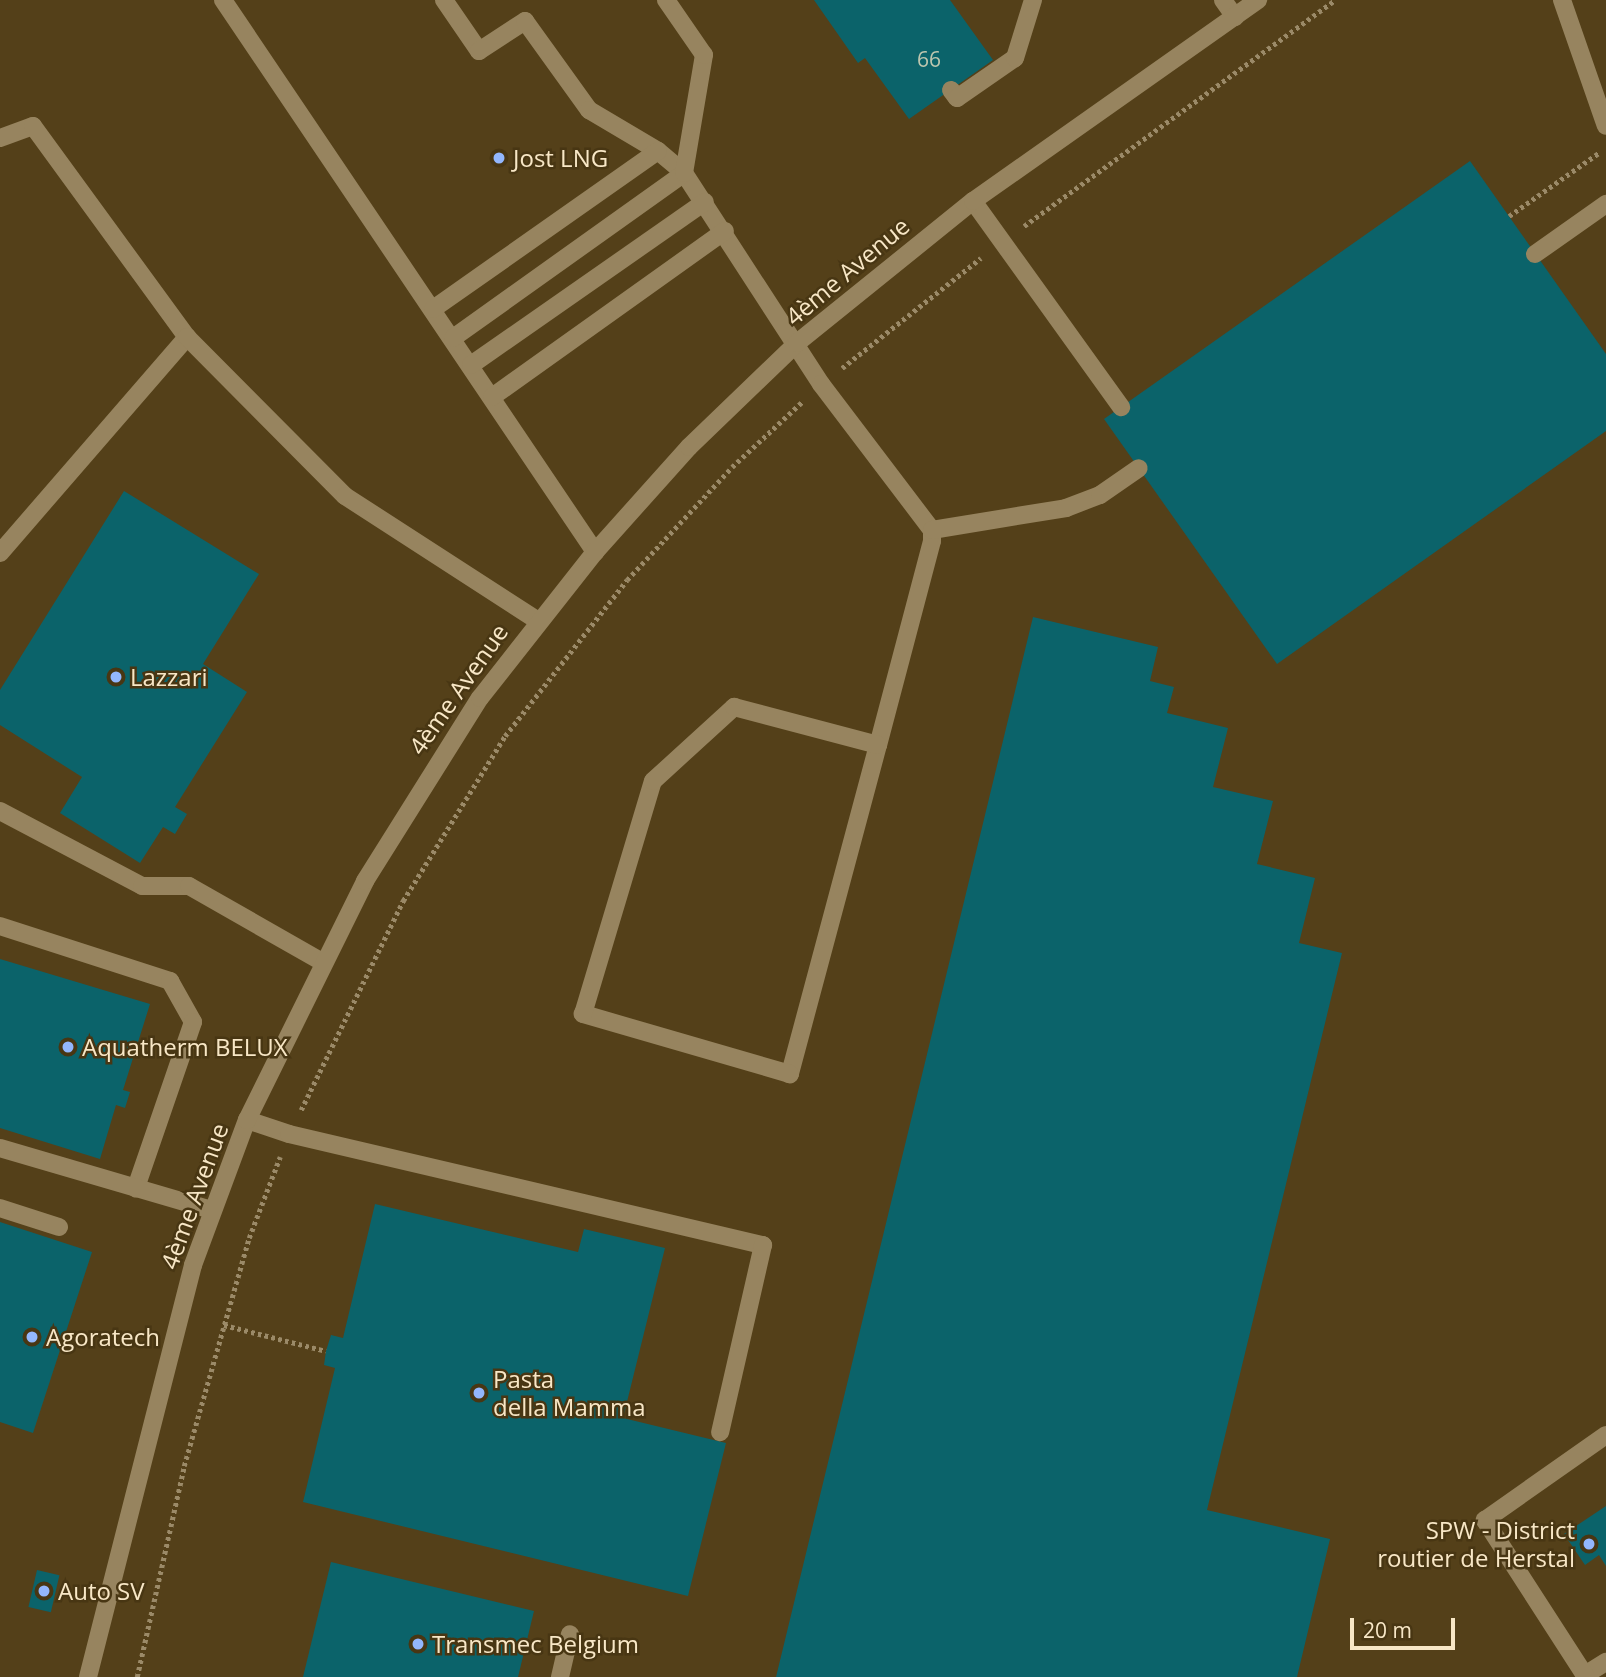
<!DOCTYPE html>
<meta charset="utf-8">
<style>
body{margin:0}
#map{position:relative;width:1606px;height:1677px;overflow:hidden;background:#483613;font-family:"Open Sans",sans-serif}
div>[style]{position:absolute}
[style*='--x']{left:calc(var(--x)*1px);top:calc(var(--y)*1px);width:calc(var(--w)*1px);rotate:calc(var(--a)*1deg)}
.built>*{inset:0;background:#544019;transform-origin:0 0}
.building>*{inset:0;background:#0b636a;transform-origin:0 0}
.path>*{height:4.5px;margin-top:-2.25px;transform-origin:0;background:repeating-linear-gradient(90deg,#9b8a68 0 3.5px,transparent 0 7px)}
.minor>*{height:18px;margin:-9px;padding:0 9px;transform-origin:9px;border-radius:9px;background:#97845f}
.dots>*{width:19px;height:19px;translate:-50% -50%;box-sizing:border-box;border:4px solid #483613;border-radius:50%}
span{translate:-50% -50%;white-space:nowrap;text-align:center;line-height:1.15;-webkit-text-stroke:5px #483613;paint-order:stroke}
.number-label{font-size:21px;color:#bdc6af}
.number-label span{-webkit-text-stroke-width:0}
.poi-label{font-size:24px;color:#f8e7c6}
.left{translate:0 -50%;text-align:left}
.right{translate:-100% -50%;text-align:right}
.street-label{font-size:24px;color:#f8e7c6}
.scale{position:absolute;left:1350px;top:1618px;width:105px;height:32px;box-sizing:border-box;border:4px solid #f8e7c6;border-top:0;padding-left:9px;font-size:21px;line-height:24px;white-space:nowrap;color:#f8e7c6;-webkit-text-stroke:5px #483613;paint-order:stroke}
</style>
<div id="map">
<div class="built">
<i style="left:0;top:0;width:1606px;height:1677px"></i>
</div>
<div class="building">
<i style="clip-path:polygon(814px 0,950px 0,993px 60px,909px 119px,865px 58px,858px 63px)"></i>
<i style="clip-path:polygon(1470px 161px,1606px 354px,1606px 431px,1277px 664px,1104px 419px)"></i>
<i style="clip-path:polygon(124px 491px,259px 574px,203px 664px,247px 692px,175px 807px,187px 814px,175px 834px,163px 827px,140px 863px,60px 813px,82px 777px,0 725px,0 690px)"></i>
<i style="clip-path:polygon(1033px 617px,1158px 647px,1150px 681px,1174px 687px,1167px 713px,1228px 728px,1213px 787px,1273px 801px,1257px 864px,1315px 878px,1299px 943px,1342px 953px,1207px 1510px,1330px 1539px,1297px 1677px,776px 1677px)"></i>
<i style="clip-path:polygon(0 959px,150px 1004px,123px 1090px,130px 1092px,125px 1108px,116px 1105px,100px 1159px,0 1128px)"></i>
<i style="clip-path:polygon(375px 1204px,578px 1252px,584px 1229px,665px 1248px,623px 1418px,726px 1443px,688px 1596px,303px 1502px,335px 1368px,324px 1365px,326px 1351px,331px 1335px,343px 1338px)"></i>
<i style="clip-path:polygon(0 1222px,92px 1252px,33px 1433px,0 1422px)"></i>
<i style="clip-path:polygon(1606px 1506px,1606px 1566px,1599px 1555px,1585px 1565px,1564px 1534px)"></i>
<i style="clip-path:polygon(331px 1562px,534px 1611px,518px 1677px,303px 1677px)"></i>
<i style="left:37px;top:1570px;width:23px;height:38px;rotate:13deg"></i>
</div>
<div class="path">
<i style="--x:1509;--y:216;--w:111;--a:-35.1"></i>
<i style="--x:1024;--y:226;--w:384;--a:-36"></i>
<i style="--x:842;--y:368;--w:177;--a:-38.4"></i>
<i style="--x:301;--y:1110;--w:233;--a:-64"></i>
<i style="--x:403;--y:901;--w:194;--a:-58.3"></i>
<i style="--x:505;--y:736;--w:198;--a:-52"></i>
<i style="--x:627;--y:580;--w:154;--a:-47.1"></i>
<i style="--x:732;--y:467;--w:97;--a:-42.9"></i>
<i style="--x:224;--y:1325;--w:105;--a:14.3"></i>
<i style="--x:137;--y:1677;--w:216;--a:-77.4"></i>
<i style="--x:184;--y:1466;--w:237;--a:-74.1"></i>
<i style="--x:249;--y:1238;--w:87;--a:-69.1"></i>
</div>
<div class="minor">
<i style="--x:223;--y:0;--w:666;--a:56.02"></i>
<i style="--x:444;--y:0;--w:62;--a:55.5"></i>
<i style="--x:479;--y:51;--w:55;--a:-33.1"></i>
<i style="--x:525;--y:21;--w:110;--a:54.3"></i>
<i style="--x:589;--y:110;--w:80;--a:30.7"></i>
<i style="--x:658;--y:151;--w:34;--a:40"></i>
<i style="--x:684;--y:173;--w:252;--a:57"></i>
<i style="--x:821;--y:384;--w:183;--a:52.8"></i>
<i style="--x:932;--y:530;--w:11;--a:90"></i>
<i style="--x:932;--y:541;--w:211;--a:104.8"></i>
<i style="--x:878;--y:745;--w:341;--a:105"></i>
<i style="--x:790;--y:1074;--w:216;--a:-163.8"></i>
<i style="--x:583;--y:1014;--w:243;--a:-73.3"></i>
<i style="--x:653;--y:781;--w:110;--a:-42.4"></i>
<i style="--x:734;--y:707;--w:149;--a:14.8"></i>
<i style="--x:1223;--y:0;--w:21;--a:55"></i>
<i style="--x:1562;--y:0;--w:133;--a:70.8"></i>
<i style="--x:951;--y:90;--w:10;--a:53"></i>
<i style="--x:957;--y:98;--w:70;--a:-34.6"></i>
<i style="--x:1015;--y:58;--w:61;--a:-72.8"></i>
<i style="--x:0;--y:138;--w:35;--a:-20"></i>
<i style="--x:33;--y:126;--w:261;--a:53.9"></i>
<i style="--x:973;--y:201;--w:254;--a:54.3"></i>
<i style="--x:1535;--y:254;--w:87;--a:-35.2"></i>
<i style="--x:433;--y:309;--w:275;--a:-35.1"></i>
<i style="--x:453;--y:338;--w:284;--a:-35.5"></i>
<i style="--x:684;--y:173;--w:120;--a:-80.4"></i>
<i style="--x:704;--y:55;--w:67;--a:-124.6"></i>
<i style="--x:471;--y:365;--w:285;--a:-34.9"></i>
<i style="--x:492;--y:397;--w:286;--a:-35.5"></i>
<i style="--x:932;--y:530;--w:136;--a:-9.3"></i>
<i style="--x:1066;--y:508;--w:36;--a:-21"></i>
<i style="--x:1100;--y:495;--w:47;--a:-34.7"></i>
<i style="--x:0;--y:553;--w:286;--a:-49.1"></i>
<i style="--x:187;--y:337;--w:224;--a:45.2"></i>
<i style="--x:345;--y:496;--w:229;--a:32.9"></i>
<i style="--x:0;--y:811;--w:161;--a:27.8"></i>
<i style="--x:142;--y:886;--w:47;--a:0"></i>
<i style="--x:189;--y:886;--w:153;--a:29.7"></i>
<i style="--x:0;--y:926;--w:179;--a:17.9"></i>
<i style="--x:170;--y:981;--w:47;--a:60.7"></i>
<i style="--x:193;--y:1022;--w:176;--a:109"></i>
<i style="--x:247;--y:1120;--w:44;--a:18.4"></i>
<i style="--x:289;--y:1134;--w:487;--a:13.2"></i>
<i style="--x:763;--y:1245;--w:192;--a:102.9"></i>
<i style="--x:0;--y:1148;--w:221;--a:16.3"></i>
<i style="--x:0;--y:1208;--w:62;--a:17.9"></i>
<i style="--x:1585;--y:1675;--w:25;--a:-32"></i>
<i style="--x:88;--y:1677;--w:425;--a:-75.7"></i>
<i style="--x:193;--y:1265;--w:155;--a:-69.6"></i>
<i style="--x:247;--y:1120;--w:267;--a:-63.7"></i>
<i style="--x:365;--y:881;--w:216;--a:-57.9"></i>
<i style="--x:480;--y:698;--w:186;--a:-51.8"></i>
<i style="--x:595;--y:552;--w:141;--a:-48.2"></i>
<i style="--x:689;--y:447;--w:150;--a:-43.9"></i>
<i style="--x:797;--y:343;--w:226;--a:-38.9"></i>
<i style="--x:973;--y:201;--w:349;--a:-35.2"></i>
<i style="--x:560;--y:1677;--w:44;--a:-76.9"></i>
<i style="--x:1586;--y:1677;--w:187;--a:-122.8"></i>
<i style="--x:1485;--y:1520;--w:148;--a:-35.1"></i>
</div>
<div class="dots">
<i style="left:499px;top:158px;background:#93b7fd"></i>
<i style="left:116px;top:677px;background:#93b7fd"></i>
<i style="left:68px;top:1047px;background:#93b7fd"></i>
<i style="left:32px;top:1337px;background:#93b7fd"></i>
<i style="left:479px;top:1393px;background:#93b7fd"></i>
<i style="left:1589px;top:1544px;background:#93b7fd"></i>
<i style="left:44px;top:1591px;background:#93b7fd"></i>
<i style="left:418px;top:1644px;background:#93b7fd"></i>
</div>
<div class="number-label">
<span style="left:929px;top:59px">66</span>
</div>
<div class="poi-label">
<span class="left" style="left:513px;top:158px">Jost LNG</span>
<span class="left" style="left:130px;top:677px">Lazzari</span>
<span class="left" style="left:82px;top:1047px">Aquatherm BELUX</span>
<span class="left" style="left:46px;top:1337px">Agoratech</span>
<span class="left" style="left:493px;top:1393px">Pasta<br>della Mamma</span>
<span class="right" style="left:1575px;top:1544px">SPW - District<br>routier de Herstal</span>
<span class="left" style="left:58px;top:1591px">Auto SV</span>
<span class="left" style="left:432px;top:1644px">Transmec Belgium</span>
</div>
<div class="street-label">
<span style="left:847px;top:271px;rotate:-40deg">4ème Avenue</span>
<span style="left:458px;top:689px;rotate:-55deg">4ème Avenue</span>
<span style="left:194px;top:1196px;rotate:-70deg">4ème Avenue</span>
</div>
<div class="scale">20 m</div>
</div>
